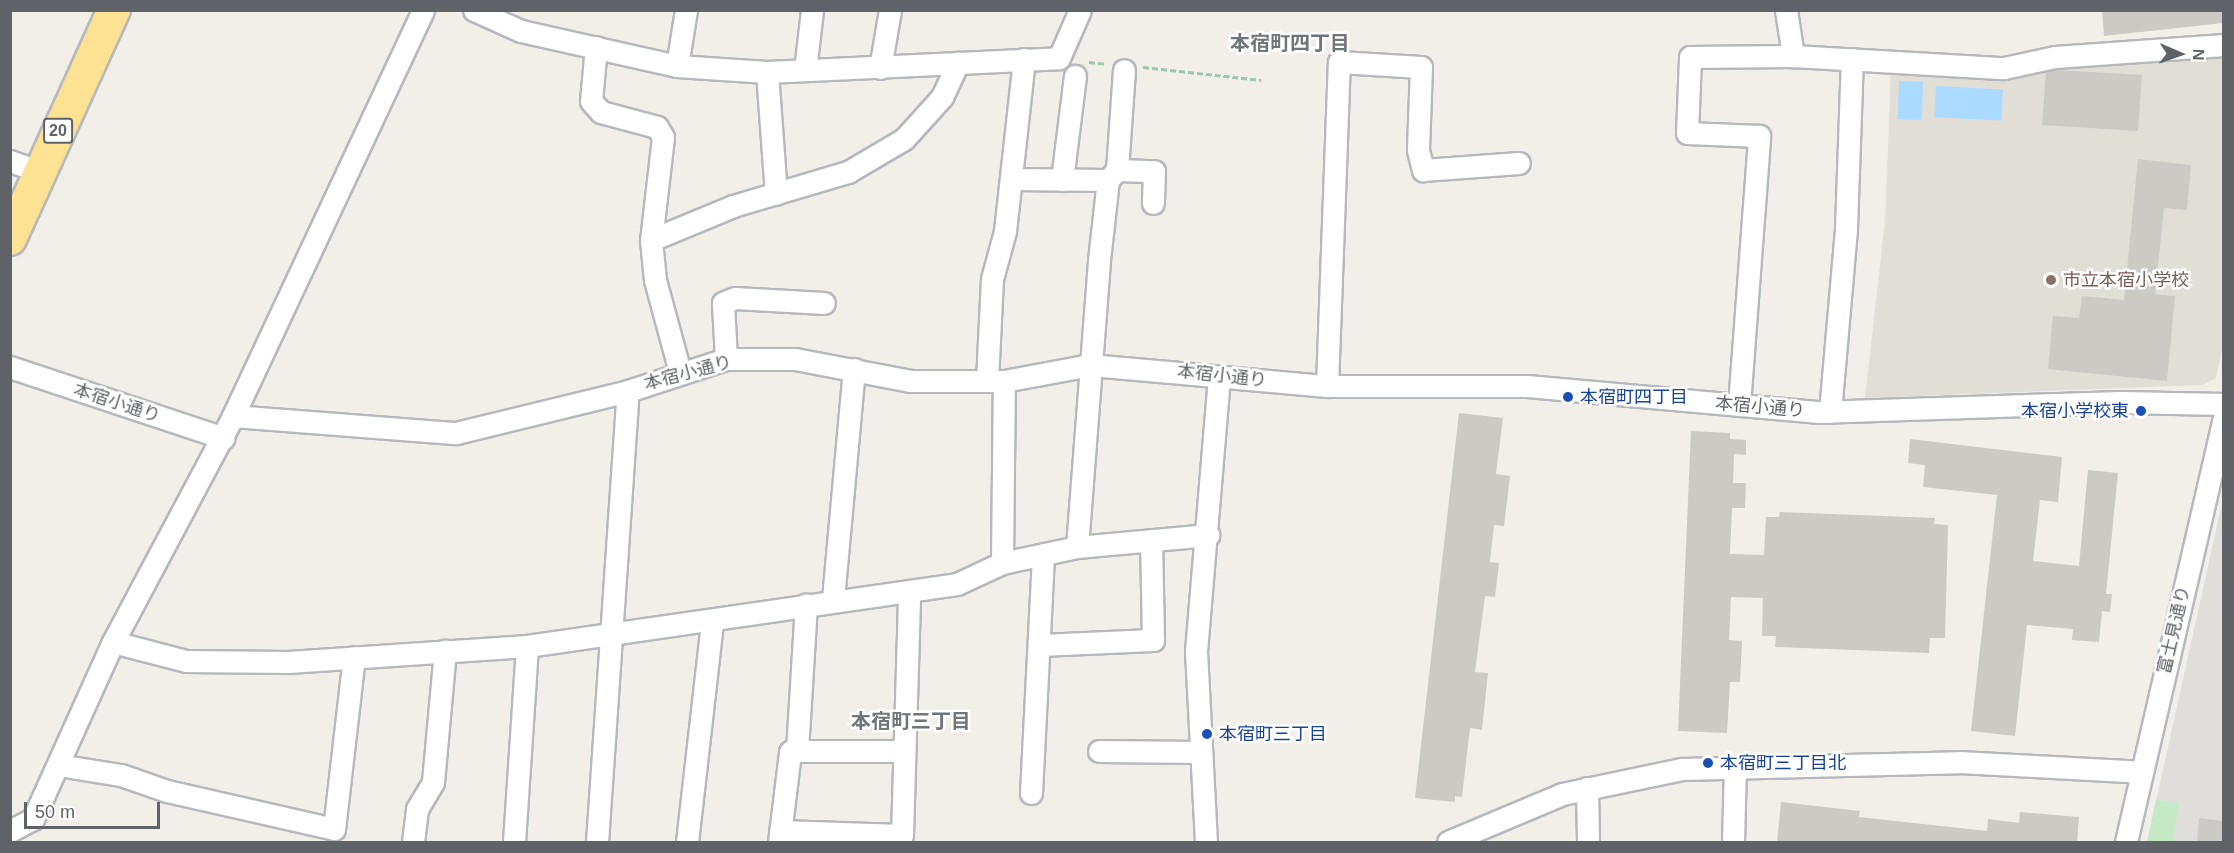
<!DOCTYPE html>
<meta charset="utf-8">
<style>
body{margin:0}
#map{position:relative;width:2234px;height:853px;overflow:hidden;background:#f1efe8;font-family:Arial,"Noto Sans JP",sans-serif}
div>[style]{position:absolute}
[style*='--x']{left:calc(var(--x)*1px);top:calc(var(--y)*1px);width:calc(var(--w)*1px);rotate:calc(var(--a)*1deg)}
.industrial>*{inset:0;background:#e0deda}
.education>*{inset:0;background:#e1ded6}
.green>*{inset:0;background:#c5e8c5}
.water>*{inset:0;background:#aadaff;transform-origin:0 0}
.building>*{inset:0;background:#cccac5}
.path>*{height:3px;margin-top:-1.5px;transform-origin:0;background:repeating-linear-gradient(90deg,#9cc7a9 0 6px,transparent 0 9px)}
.roads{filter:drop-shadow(2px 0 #b5b8bc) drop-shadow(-2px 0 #b5b8bc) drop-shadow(0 2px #b5b8bc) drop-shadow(0 -2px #b5b8bc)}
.minor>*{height:21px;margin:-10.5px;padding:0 10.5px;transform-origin:10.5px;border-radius:10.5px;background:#fff}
.highway>*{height:32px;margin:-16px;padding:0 16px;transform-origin:16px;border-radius:16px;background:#fde293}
.dots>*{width:16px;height:16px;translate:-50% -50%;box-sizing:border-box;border:3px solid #fff;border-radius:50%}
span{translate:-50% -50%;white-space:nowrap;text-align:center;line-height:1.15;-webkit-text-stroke:5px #fff;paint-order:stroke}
.shield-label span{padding:2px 4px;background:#fff;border:2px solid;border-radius:4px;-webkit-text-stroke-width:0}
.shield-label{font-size:16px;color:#5f6368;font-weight:700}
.education-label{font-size:18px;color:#785e54}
.left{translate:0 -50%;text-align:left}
.street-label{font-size:18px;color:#5f6368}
.transit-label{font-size:18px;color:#164399}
.right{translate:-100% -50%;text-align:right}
.neighbourhood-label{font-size:20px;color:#70757a;font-weight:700}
.frame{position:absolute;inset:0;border:12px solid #5f6368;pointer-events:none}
.north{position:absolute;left:2150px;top:24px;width:60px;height:60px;-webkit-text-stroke:4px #fff;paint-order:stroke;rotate:92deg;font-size:16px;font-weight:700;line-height:24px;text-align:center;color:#5f6368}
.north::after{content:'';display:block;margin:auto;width:21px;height:27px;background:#5f6368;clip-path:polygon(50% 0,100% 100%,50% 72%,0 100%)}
.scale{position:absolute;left:24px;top:802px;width:136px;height:27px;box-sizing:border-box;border:3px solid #5f6368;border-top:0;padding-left:8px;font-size:18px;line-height:21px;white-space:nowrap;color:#5f6368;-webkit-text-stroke:4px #fff;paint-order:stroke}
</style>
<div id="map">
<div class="industrial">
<i style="clip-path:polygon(2223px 499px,2223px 842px,2147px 842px)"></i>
</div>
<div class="education">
<i style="clip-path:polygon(2223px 52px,2224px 339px,2216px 378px,2202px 385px,1865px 398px,1885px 221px,1891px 69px)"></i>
</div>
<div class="green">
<i style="clip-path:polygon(2156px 800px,2179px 802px,2173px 842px,2147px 842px)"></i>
</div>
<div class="water">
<i style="left:1899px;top:81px;width:24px;height:38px;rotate:2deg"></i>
<i style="left:1936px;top:86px;width:67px;height:31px;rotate:3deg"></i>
</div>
<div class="building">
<i style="clip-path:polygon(2102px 10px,2223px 10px,2223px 23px,2104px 36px)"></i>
<i style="clip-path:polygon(2058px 70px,2142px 75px,2138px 131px,2042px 125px,2046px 72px)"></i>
<i style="clip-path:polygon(2138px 159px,2191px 165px,2187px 210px,2164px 208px,2155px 294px,2175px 296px,2167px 381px,2048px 369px,2053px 316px,2079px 318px,2082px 296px,2124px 300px)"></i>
<i style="clip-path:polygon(1459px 413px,1503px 418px,1496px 474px,1510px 476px,1504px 526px,1494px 525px,1490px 562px,1499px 563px,1495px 597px,1485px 596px,1475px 672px,1488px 673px,1482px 730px,1470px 728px,1462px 797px,1455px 796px,1455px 802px,1415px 798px)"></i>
<i style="clip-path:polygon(1691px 431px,1730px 433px,1730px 439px,1746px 440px,1746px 455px,1734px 454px,1733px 483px,1746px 483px,1745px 508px,1732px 508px,1730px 554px,1764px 555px,1766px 517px,1779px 517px,1780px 512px,1935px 518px,1934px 524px,1948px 525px,1945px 638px,1930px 638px,1929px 653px,1775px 647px,1776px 636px,1762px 636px,1763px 598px,1731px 597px,1729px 640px,1742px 641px,1740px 682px,1730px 682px,1727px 733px,1678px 731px)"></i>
<i style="clip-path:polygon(1910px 439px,2062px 457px,2058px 502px,2040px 500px,2033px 561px,2079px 566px,2088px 470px,2118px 473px,2106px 594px,2112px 594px,2110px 612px,2102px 611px,2099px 642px,2072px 640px,2073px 629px,2027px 625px,2015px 736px,1971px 731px,1997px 495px,1923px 487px,1925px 465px,1908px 463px)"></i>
<i style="clip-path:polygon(1781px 802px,1860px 811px,1859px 817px,1987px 831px,1988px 819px,2019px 823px,2020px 812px,2079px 817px,2077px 843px,1777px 843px)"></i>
<i style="clip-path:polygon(2199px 818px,2223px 821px,2223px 843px,2197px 843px)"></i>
</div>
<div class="path">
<i style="--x:1089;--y:62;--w:18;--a:6"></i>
<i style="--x:1143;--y:67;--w:119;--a:6.3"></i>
</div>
<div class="roads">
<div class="minor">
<i style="--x:474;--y:10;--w:51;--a:24.1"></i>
<i style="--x:521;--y:31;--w:160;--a:12.6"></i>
<i style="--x:677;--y:66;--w:90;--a:3.8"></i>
<i style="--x:767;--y:72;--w:292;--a:-2.7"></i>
<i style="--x:1059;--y:58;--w:52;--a:-66.4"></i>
<i style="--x:1786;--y:10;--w:47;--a:81.3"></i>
<i style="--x:596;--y:47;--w:54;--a:95.3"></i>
<i style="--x:591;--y:101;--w:15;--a:48"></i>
<i style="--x:601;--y:112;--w:58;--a:15"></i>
<i style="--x:657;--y:127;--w:12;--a:59"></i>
<i style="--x:663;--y:137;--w:104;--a:96.6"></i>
<i style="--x:651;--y:240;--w:40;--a:84.3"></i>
<i style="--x:655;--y:280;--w:95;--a:74.8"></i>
<i style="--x:677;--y:66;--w:57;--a:-80.9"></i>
<i style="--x:880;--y:68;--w:59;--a:-80.2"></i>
<i style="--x:805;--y:70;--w:60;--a:-83.3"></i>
<i style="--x:767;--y:72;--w:122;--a:85.8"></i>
<i style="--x:10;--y:161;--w:32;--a:20"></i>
<i style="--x:1117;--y:170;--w:37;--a:2"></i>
<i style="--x:1154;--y:171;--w:32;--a:92"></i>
<i style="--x:1012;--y:179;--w:96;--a:0.6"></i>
<i style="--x:1062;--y:180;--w:105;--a:-82.9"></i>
<i style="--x:651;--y:240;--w:89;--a:-22.5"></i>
<i style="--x:733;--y:206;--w:120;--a:-16.5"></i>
<i style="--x:848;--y:172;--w:65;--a:-30.5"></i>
<i style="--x:904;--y:139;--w:57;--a:-47.9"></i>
<i style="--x:942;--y:97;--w:38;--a:-65"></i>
<i style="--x:726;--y:359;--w:56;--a:-93.1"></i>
<i style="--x:723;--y:303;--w:13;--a:-23"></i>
<i style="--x:735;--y:298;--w:89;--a:3.2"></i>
<i style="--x:10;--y:367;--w:225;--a:18.4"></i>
<i style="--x:987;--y:381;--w:102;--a:-87.2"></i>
<i style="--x:992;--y:279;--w:50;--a:-74.8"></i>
<i style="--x:1005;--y:231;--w:173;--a:-83.7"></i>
<i style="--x:1327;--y:386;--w:324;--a:-87.9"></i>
<i style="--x:1339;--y:62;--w:82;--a:3.5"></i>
<i style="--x:1421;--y:67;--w:83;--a:92.1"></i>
<i style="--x:1418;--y:150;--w:21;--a:76"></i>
<i style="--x:1423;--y:170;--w:96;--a:-4.2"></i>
<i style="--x:1739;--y:405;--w:270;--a:-85.7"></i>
<i style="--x:1759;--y:136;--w:72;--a:-177.6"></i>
<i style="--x:1687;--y:133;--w:76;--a:-87.7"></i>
<i style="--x:1690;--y:57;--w:103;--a:-0.6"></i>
<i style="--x:1793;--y:56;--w:211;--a:3.3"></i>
<i style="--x:2004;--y:68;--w:52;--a:-12.2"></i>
<i style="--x:2055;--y:57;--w:169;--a:-4.1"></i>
<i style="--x:1830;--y:412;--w:185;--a:-85"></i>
<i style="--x:1846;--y:228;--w:169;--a:-88"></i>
<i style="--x:233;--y:416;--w:224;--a:4.4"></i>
<i style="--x:456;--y:433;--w:177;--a:-13.7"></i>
<i style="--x:628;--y:391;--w:103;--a:-18.1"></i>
<i style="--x:726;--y:359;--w:69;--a:0"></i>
<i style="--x:795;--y:359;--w:117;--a:10.8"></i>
<i style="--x:910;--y:381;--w:94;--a:0"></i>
<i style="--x:1004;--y:381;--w:87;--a:-10.5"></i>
<i style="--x:1090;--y:365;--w:238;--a:5.1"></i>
<i style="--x:1327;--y:386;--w:200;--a:0"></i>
<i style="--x:1527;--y:386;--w:291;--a:5.1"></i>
<i style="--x:1817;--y:412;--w:304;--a:-1.9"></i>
<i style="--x:2121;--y:402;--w:103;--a:1.1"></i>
<i style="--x:1077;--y:547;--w:288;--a:-85.6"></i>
<i style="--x:1099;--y:260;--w:81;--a:-83.6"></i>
<i style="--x:1108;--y:180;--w:13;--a:-48"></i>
<i style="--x:1117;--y:170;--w:100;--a:-86"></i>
<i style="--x:1002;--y:563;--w:182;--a:-89.4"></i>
<i style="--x:833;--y:599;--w:231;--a:-84.8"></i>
<i style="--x:113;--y:642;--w:75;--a:14.6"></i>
<i style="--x:186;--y:661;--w:102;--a:0.6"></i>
<i style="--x:288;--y:662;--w:240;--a:-3.8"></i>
<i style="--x:527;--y:646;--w:434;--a:-8.2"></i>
<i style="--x:957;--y:584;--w:50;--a:-25"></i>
<i style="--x:1002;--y:563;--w:77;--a:-12"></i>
<i style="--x:1077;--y:547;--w:132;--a:-5.2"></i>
<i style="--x:1040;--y:645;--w:113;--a:-2.5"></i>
<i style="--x:1153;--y:640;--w:100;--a:-91.1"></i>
<i style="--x:797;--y:751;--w:107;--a:0"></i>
<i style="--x:1099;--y:751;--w:102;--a:0.6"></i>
<i style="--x:58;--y:765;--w:64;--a:9"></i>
<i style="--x:121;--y:775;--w:49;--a:19.2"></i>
<i style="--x:167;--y:791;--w:171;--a:12.8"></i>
<i style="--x:334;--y:829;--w:173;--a:-83.4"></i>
<i style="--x:1587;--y:788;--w:54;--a:88.9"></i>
<i style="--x:1031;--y:793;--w:239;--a:-87.1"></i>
<i style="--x:10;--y:831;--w:26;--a:-28"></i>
<i style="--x:33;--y:819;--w:194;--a:-65.7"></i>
<i style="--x:113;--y:642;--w:256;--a:-62"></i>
<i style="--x:233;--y:416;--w:448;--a:-64.9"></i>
<i style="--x:780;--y:831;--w:122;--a:1.9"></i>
<i style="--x:902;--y:835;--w:243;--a:-88.3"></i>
<i style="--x:413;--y:842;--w:33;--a:-83"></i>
<i style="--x:417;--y:809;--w:31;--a:-59"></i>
<i style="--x:433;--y:782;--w:132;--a:-84.8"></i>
<i style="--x:514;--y:842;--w:196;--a:-86.2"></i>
<i style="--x:597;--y:842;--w:452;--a:-86.1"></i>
<i style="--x:687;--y:842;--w:222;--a:-83.5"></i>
<i style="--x:779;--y:842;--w:91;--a:-83"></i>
<i style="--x:790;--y:752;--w:7;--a:-8"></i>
<i style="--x:797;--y:751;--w:147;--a:-86.5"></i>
<i style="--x:1206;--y:842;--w:191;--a:-93"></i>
<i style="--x:1196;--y:651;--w:275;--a:-85.2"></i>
<i style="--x:1448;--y:842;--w:124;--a:-22.8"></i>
<i style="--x:1562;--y:794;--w:123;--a:-11.8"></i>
<i style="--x:1682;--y:769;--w:277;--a:-1.4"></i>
<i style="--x:1959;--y:762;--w:182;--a:3.1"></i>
<i style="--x:1733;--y:842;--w:74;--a:-88.5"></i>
<i style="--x:2126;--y:842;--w:435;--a:-77"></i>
</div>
<div class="highway">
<i style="--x:10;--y:239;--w:252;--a:-65.6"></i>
</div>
</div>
<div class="dots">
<i style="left:2051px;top:280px;background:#8d6e63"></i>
<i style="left:1568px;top:397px;background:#1a4fb4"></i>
<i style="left:2141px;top:411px;background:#1a4fb4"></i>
<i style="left:1207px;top:734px;background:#1a4fb4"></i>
<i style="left:1708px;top:763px;background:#1a4fb4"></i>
</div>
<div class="shield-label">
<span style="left:58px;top:131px">20</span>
</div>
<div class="education-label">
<span class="left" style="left:2063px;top:280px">市立本宿小学校</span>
</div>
<div class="street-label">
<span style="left:688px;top:373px;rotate:-15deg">本宿小通り</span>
<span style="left:1222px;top:376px;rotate:6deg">本宿小通り</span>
<span style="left:117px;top:403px;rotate:18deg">本宿小通り</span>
<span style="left:1760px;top:407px;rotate:5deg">本宿小通り</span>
<span style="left:2174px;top:630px;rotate:-77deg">富士見通り</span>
</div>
<div class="transit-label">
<span class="left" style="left:1580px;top:397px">本宿町四丁目</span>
<span class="right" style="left:2129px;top:411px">本宿小学校東</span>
<span class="left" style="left:1219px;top:734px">本宿町三丁目</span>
<span class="left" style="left:1720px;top:763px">本宿町三丁目北</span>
</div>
<div class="neighbourhood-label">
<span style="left:1290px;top:43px">本宿町四丁目</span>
<span style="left:911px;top:721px">本宿町三丁目</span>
</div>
<div class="frame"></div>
<div class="north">N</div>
<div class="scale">50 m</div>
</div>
